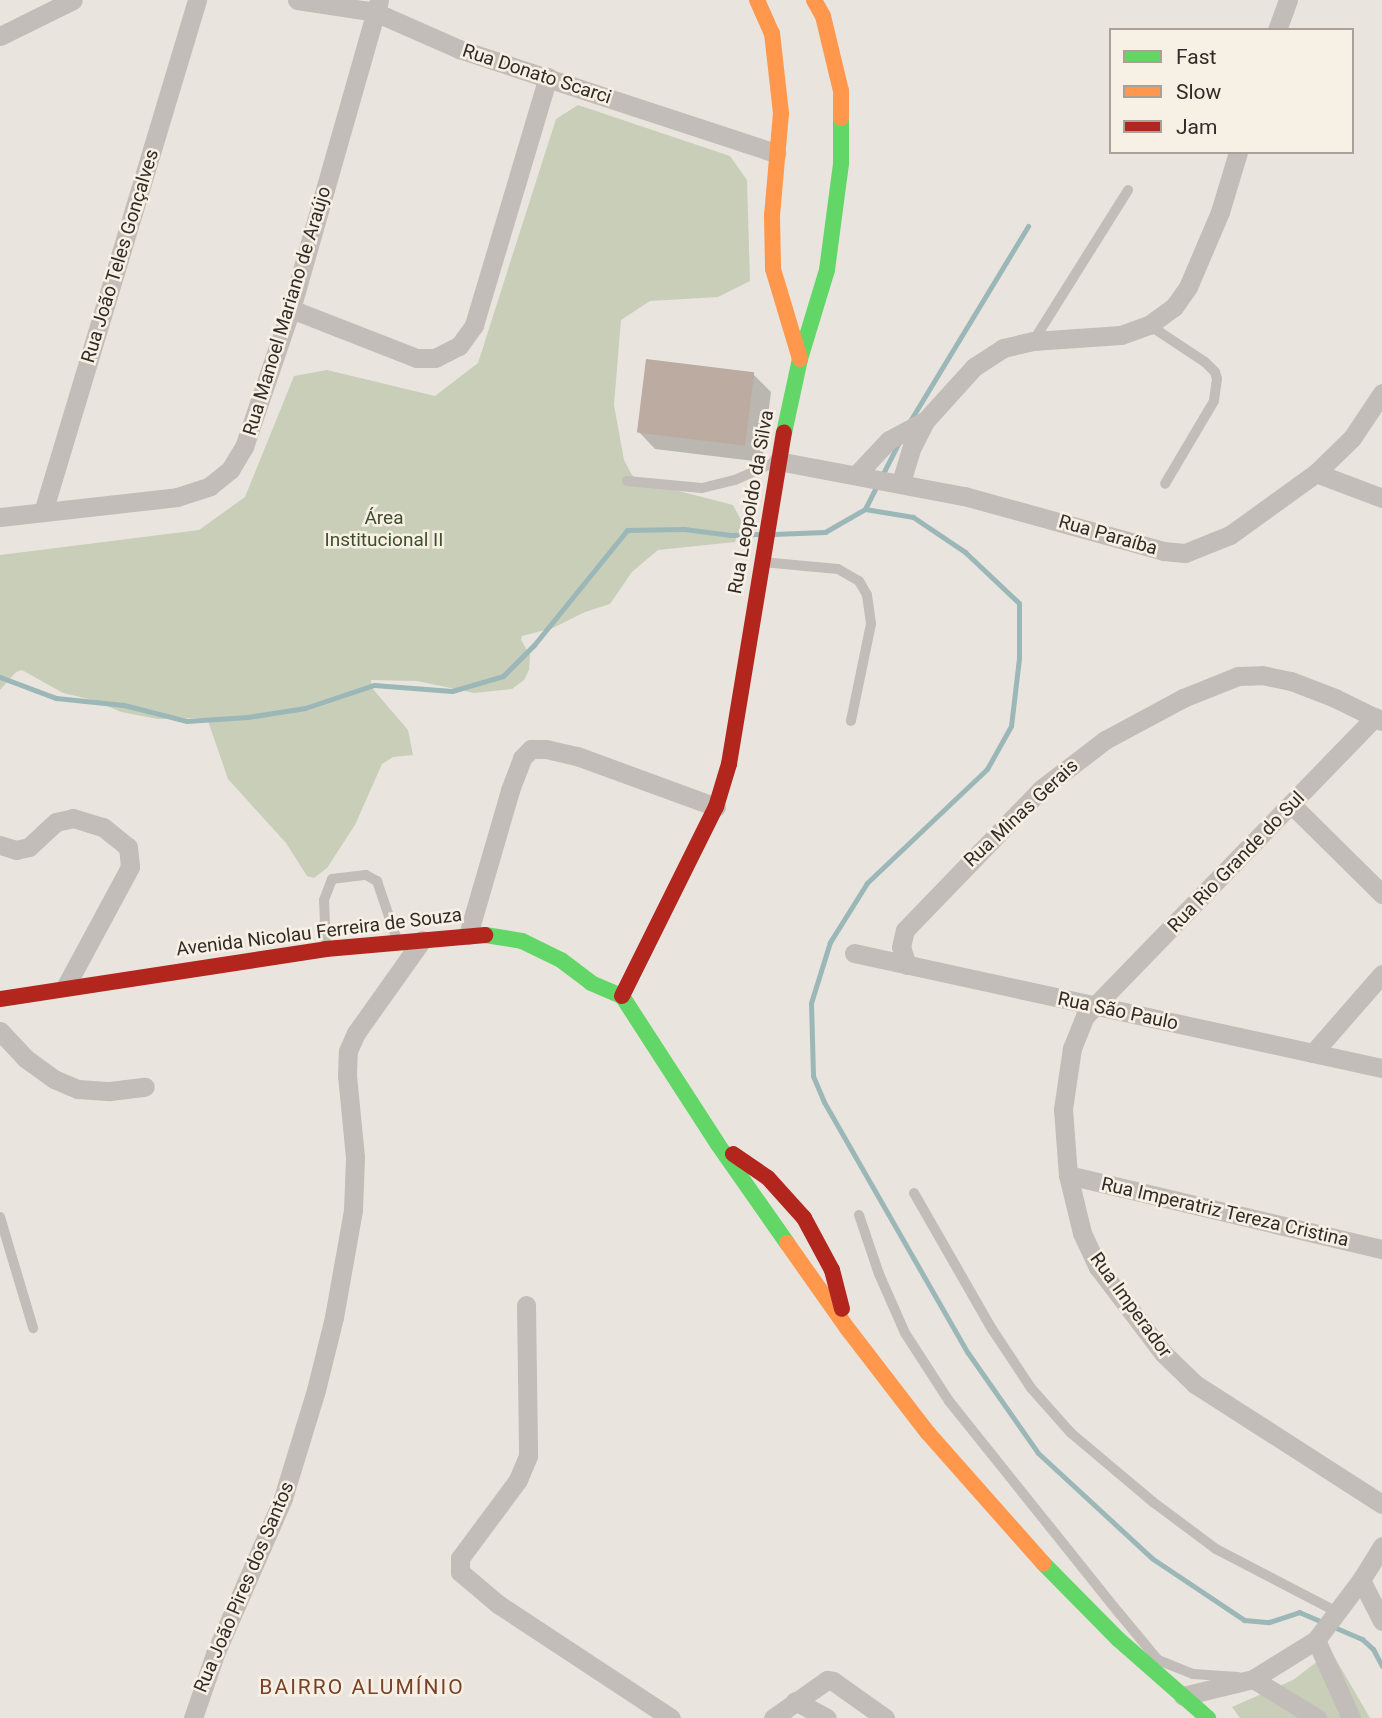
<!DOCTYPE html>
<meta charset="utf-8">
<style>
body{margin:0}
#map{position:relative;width:1382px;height:1718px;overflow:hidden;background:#e9e5de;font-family:Roboto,sans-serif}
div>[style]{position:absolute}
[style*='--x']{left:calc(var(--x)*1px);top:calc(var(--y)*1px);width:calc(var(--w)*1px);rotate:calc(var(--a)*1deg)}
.green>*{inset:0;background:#c9ceb9}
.shadow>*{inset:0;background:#0003}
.stream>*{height:5px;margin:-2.5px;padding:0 2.5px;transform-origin:2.5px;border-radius:2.5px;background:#9cb7b8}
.building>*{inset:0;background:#bbaba1;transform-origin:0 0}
.lane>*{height:10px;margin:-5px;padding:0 5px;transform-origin:5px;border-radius:5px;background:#c2bdb8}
.street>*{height:19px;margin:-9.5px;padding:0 9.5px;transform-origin:9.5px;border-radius:9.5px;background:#c2bdb8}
.fast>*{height:16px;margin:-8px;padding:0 8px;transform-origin:8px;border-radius:8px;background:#63d668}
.slow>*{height:16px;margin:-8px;padding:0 8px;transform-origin:8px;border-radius:8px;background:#ff974d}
.jam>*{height:16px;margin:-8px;padding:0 8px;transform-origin:8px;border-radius:8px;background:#b3261e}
span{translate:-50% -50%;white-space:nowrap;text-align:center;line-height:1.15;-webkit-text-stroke:5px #f7f0e5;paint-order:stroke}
.street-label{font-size:19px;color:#322b27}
.park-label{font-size:19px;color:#3f4e2d}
.neighbourhood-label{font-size:21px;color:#794228;letter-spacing:2px}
.legend{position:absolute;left:1109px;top:28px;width:245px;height:126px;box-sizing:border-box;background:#f7f0e5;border:2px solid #a8a199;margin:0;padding:9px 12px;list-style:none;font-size:21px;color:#322b27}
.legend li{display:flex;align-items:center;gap:14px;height:35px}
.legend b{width:35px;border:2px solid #a8a199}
</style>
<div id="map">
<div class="green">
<i style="clip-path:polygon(578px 105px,730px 156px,747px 180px,750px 281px,718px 297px,650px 301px,621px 320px,614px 405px,624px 460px,632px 475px,640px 481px,733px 505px,742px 522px,735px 542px,658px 550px,632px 572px,610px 604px,585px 612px,553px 628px,522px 636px,521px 640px,530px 655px,529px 670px,524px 680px,512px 689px,474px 693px,417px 681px,371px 680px,372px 688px,408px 730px,413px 755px,393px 757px,382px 764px,355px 825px,327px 868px,314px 878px,307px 876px,286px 843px,228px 779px,207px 718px,158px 719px,121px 712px,93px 700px,63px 693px,22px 670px,16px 672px,0 690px,0 555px,199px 530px,245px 497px,294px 376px,327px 370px,435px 396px,478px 363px,556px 119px)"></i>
<i style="clip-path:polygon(1331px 1651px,1370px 1718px,1240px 1718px,1232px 1707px,1293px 1680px)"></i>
</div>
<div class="shadow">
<i style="clip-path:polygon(754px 375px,771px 392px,762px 462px,655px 449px,638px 431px)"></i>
</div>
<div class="stream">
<i style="--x:910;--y:421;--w:228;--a:-58.8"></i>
<i style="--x:865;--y:509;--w:75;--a:-63.1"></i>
<i style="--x:773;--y:534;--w:52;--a:-2.2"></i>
<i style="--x:825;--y:532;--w:46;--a:-29.9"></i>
<i style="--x:865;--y:509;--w:49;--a:9.5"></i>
<i style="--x:913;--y:517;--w:63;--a:33.9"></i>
<i style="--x:965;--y:552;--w:74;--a:43.4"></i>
<i style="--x:1019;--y:603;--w:55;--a:90"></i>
<i style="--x:1019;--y:658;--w:68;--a:96.7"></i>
<i style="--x:1011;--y:726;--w:49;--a:119.2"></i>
<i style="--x:987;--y:769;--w:166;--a:136.5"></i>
<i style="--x:867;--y:883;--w:70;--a:122.1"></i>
<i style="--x:830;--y:942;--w:64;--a:107.3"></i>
<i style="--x:811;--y:1003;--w:73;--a:88.4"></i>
<i style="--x:813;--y:1076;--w:28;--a:67"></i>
<i style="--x:824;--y:1102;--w:289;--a:60.2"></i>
<i style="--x:968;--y:1353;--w:122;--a:55"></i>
<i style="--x:1038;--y:1453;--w:156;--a:42.7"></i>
<i style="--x:1153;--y:1559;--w:110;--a:33.8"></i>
<i style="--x:1244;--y:1620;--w:25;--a:5"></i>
<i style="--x:1269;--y:1622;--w:32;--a:-18"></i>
<i style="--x:1299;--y:1612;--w:69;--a:23.2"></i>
<i style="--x:1362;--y:1639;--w:15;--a:42"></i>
<i style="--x:1373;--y:1649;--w:19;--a:62"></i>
<i style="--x:0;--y:677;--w:60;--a:20.6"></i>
<i style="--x:56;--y:698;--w:68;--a:5.9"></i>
<i style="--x:124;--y:705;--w:65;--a:14.3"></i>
<i style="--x:187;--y:721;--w:61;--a:-3.8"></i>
<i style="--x:248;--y:717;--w:58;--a:-9"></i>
<i style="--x:305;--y:708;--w:73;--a:-18.4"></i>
<i style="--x:374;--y:685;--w:78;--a:4.4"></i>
<i style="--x:452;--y:691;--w:53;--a:-16.4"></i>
<i style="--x:503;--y:676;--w:44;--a:-45"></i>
<i style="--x:534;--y:645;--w:148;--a:-51"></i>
<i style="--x:627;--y:530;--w:57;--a:-1"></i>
<i style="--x:684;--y:529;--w:47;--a:7.3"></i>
<i style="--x:731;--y:535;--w:28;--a:-2"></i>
</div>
<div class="building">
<i style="left:646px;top:359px;width:109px;height:74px;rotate:7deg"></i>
</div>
<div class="lane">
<i style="--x:1149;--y:325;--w:67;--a:33.5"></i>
<i style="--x:1205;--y:362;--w:14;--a:45"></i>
<i style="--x:1215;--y:372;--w:7;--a:74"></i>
<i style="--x:1217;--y:379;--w:22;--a:98"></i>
<i style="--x:1214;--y:401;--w:96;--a:120.6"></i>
<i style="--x:1034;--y:340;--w:177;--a:-57.9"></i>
<i style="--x:627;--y:481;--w:75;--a:5.3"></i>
<i style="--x:702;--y:488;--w:34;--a:-14"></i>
<i style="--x:735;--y:480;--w:44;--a:-24.2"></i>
<i style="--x:762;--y:562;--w:76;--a:5.3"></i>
<i style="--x:838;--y:569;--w:24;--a:30"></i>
<i style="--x:859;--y:581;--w:16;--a:60"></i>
<i style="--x:867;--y:595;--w:29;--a:82"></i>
<i style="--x:871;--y:624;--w:99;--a:101.7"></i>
<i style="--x:326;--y:949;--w:49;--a:-92.3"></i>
<i style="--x:324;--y:900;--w:22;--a:-69"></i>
<i style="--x:332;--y:879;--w:34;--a:-7"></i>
<i style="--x:366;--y:875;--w:13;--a:29"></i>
<i style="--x:377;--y:881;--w:62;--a:71.3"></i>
<i style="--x:914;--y:1193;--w:157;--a:60.2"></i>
<i style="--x:992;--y:1329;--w:71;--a:56.5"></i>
<i style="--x:1031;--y:1388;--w:60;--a:48.4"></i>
<i style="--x:1071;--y:1433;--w:107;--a:40.1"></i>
<i style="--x:1153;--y:1502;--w:79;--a:36.7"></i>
<i style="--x:1216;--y:1549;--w:136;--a:27.5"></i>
<i style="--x:859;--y:1215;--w:62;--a:71.3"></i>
<i style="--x:879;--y:1274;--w:64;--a:66.2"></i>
<i style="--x:905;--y:1333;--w:81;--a:57.1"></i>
<i style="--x:949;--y:1401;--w:272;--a:51.3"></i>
<i style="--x:1119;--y:1613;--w:61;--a:50.3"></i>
<i style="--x:1158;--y:1660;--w:38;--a:22"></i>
<i style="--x:1193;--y:1674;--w:45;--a:3.8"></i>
<i style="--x:0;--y:1217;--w:116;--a:73.4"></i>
</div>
<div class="street">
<i style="--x:297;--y:0;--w:79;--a:8.7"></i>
<i style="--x:375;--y:12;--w:92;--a:23.8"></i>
<i style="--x:459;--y:49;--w:334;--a:18.2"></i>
<i style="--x:1277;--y:30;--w:32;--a:-70"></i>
<i style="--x:0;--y:36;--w:81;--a:-26.3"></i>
<i style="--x:291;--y:309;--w:135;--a:21.3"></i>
<i style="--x:417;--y:358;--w:18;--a:0"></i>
<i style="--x:435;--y:358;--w:27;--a:-27"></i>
<i style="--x:459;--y:346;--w:26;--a:-54"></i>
<i style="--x:474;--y:325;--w:259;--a:-73.4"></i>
<i style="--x:778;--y:461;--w:189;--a:10.7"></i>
<i style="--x:964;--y:496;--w:206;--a:15.4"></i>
<i style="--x:1163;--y:551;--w:22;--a:5"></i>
<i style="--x:1185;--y:553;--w:48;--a:-21.8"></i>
<i style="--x:1230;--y:535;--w:106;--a:-35.8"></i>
<i style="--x:1316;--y:473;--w:50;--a:-44.2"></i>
<i style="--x:1352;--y:438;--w:54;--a:-56.3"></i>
<i style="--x:1316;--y:473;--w:71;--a:20.7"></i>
<i style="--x:856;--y:475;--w:48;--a:-46.7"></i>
<i style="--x:889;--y:440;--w:42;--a:-28.4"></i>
<i style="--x:901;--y:482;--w:37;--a:-73"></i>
<i style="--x:912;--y:447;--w:30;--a:-63"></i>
<i style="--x:926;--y:420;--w:72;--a:-47.8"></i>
<i style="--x:974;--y:367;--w:35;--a:-33"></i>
<i style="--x:1003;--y:348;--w:31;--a:-13"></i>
<i style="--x:1033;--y:341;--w:88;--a:-3.9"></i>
<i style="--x:1121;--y:335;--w:30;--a:-20"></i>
<i style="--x:1149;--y:325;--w:31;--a:-36"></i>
<i style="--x:1174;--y:307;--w:24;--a:-55"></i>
<i style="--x:1188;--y:287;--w:82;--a:-66.9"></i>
<i style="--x:1220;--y:212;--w:63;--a:-73.3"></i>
<i style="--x:43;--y:512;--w:535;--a:-73.26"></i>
<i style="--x:0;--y:517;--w:178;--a:-6.4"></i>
<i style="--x:177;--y:497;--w:35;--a:-18"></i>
<i style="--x:210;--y:486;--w:26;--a:-39"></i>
<i style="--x:230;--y:470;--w:27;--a:-59"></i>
<i style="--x:244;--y:447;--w:146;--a:-71.2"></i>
<i style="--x:291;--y:309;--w:321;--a:-74.1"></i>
<i style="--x:1375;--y:717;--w:417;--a:134.1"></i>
<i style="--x:1085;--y:1016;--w:35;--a:112"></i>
<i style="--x:1072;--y:1048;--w:62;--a:98.4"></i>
<i style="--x:1063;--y:1109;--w:66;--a:85.7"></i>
<i style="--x:1068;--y:1175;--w:60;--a:76.4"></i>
<i style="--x:1082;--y:1233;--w:38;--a:65"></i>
<i style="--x:1098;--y:1267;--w:108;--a:52.9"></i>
<i style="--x:1163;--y:1353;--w:45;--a:44.1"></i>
<i style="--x:1195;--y:1384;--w:222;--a:32.7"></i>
<i style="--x:1292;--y:805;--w:127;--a:44.7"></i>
<i style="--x:0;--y:845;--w:17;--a:17"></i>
<i style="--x:16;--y:850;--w:13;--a:-13"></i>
<i style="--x:29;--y:847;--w:37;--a:-43"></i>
<i style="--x:56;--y:822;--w:17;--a:-13"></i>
<i style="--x:73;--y:818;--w:31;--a:17"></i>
<i style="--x:103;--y:827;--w:32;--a:39"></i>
<i style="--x:128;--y:847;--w:20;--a:84"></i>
<i style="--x:130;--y:867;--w:135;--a:118.3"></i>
<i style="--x:468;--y:935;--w:151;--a:-73.8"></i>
<i style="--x:510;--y:790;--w:34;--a:-69"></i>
<i style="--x:522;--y:758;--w:13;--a:-45"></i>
<i style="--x:531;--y:749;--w:15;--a:0"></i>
<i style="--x:546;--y:749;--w:32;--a:13"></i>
<i style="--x:577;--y:756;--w:148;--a:20.1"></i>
<i style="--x:854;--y:953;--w:540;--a:12.29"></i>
<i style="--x:907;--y:965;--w:19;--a:-108"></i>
<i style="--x:901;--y:947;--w:17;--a:-77"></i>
<i style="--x:905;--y:930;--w:196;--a:-46"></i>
<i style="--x:1041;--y:789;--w:81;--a:-37.4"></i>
<i style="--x:1105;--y:740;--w:89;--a:-28.3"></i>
<i style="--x:1183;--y:698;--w:59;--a:-21.8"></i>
<i style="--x:1238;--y:676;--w:24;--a:-2"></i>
<i style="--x:1262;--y:675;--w:30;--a:12"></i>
<i style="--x:1291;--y:681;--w:47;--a:21.1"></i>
<i style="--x:1335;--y:698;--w:52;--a:26.1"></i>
<i style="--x:0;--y:1031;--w:37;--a:47"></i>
<i style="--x:25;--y:1058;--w:36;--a:36"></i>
<i style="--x:54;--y:1079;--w:26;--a:23"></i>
<i style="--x:78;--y:1089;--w:32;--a:4"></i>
<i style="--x:110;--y:1091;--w:35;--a:-7"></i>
<i style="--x:1313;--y:1053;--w:105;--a:-48.9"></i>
<i style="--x:1068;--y:1175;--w:323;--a:13.3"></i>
<i style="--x:526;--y:1305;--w:151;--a:89.2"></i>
<i style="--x:528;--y:1456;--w:26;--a:113"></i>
<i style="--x:518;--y:1480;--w:97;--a:126.6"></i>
<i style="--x:460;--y:1558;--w:14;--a:90"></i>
<i style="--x:460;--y:1572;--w:50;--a:40.1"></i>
<i style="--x:498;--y:1604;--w:207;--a:33.4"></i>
<i style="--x:1361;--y:1580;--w:46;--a:62.9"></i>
<i style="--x:1316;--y:1640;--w:85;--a:65.8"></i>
<i style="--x:1253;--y:1679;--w:75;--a:31.4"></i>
<i style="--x:1183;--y:1696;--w:72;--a:-13.7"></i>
<i style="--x:1253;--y:1679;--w:74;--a:-31.8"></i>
<i style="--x:1316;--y:1640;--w:75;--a:-53.1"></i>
<i style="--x:1361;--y:1580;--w:40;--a:-58"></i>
<i style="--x:795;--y:1701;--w:36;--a:28"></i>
<i style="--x:193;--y:1718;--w:68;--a:-71"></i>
<i style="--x:215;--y:1654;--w:170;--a:-66.4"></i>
<i style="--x:283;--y:1498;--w:113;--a:-73"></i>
<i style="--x:316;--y:1390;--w:75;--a:-76.1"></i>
<i style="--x:334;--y:1317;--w:109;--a:-79.9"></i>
<i style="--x:353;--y:1210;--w:53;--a:-87.8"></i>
<i style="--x:355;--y:1157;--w:82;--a:-95.6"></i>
<i style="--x:347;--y:1075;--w:24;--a:-88"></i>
<i style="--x:348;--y:1051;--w:20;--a:-66"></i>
<i style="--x:356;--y:1033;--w:114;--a:-54.6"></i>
<i style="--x:773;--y:1718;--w:66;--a:-35.1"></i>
<i style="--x:827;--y:1680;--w:6;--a:9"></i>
<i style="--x:833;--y:1681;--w:64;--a:35.4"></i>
</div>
<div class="fast">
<i style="--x:784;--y:433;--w:76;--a:-77.8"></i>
<i style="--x:800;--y:359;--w:93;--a:-73.1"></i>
<i style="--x:827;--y:270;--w:108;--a:-82.5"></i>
<i style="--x:841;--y:163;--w:45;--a:-90"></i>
<i style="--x:485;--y:935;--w:37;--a:9"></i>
<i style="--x:522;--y:941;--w:43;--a:26"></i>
<i style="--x:561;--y:960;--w:38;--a:37"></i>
<i style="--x:591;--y:983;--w:34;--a:23"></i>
<i style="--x:622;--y:996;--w:175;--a:57.1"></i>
<i style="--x:717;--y:1143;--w:122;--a:55"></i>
<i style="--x:1043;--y:1563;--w:107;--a:45.4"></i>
<i style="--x:1118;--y:1639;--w:120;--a:41.3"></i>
</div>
<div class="slow">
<i style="--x:757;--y:0;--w:36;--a:66"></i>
<i style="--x:772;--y:33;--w:81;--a:83.6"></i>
<i style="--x:781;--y:113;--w:102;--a:95"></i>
<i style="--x:772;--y:215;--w:54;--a:88.9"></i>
<i style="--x:773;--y:269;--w:94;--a:73.3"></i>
<i style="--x:814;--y:0;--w:18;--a:61"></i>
<i style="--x:823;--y:16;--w:77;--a:76.5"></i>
<i style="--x:841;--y:91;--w:27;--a:90"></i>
<i style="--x:787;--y:1243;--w:104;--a:54.8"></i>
<i style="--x:847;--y:1328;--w:133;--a:52.4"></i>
<i style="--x:928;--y:1433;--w:174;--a:48.5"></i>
</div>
<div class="jam">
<i style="--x:622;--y:996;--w:211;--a:-63.6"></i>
<i style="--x:716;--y:807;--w:45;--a:-73.2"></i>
<i style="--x:729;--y:764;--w:336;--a:-80.6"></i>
<i style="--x:0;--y:999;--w:330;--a:-8.7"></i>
<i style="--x:326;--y:949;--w:160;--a:-5"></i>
<i style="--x:733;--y:1154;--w:42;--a:34.4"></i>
<i style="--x:768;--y:1178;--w:54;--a:48"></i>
<i style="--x:804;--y:1218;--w:59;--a:61.7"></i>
<i style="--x:832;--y:1270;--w:40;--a:75.6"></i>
</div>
<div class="street-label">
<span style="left:537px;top:74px;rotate:18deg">Rua Donato Scarci</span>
<span style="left:120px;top:256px;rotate:-73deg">Rua João Teles Gonçalves</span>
<span style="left:287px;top:311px;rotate:-73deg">Rua Manoel Mariano de Araújo</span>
<span style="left:751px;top:502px;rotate:-80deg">Rua Leopoldo da Silva</span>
<span style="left:1108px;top:535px;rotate:16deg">Rua Paraíba</span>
<span style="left:1021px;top:813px;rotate:-43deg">Rua Minas Gerais</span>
<span style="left:1236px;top:862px;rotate:-46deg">Rua Rio Grande do Sul</span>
<span style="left:319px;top:932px;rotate:-7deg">Avenida Nicolau Ferreira de Souza</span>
<span style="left:1118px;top:1011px;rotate:12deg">Rua São Paulo</span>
<span style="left:1225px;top:1212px;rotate:13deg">Rua Imperatriz Tereza Cristina</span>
<span style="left:1131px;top:1305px;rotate:54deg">Rua Imperador</span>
<span style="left:244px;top:1587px;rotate:-67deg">Rua João Pires dos Santos</span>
</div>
<div class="park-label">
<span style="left:384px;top:529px">Área<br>Institucional II</span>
</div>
<div class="neighbourhood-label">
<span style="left:362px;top:1687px">BAIRRO ALUMÍNIO</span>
</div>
<ul class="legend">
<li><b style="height:9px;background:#63d668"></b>Fast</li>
<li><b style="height:9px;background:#ff974d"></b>Slow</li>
<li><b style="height:9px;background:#b3261e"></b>Jam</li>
</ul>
</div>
